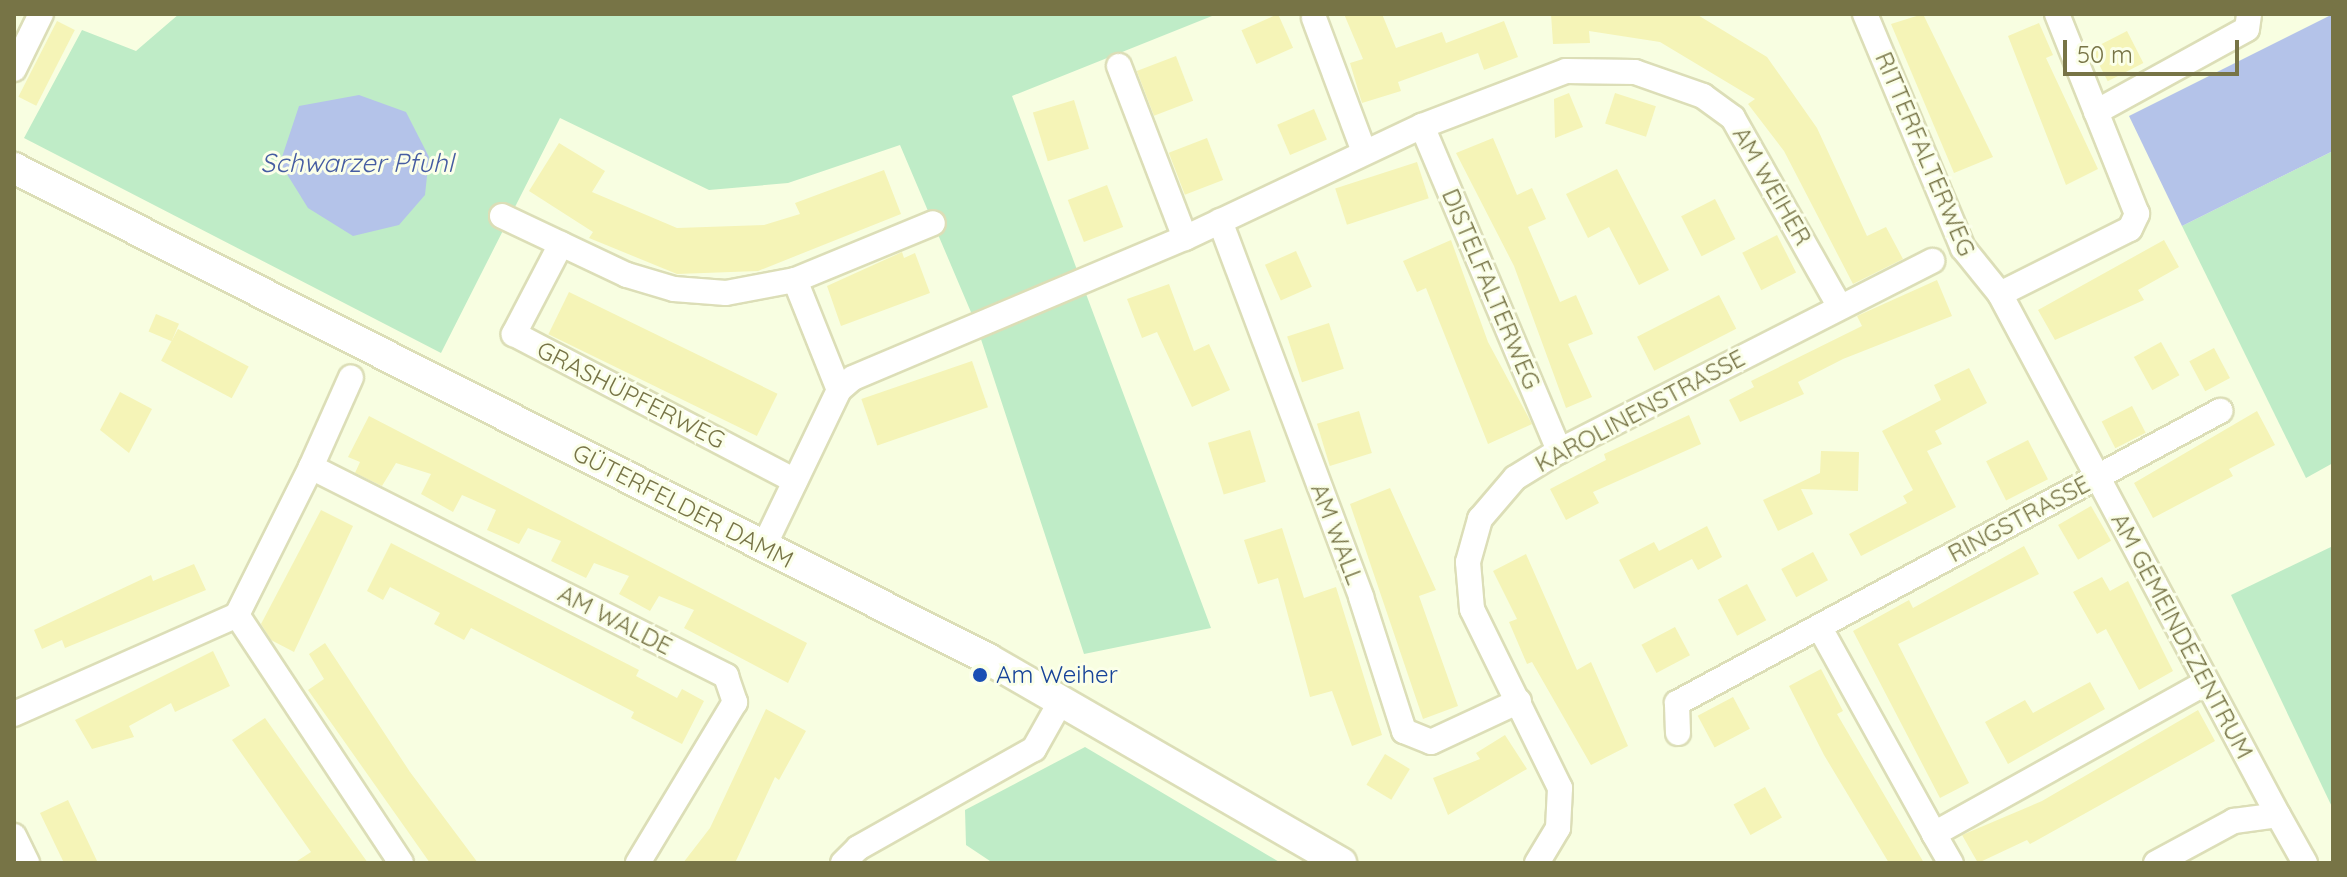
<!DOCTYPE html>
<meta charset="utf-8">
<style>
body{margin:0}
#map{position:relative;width:2347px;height:877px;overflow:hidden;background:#f8fee1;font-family:Quicksand,sans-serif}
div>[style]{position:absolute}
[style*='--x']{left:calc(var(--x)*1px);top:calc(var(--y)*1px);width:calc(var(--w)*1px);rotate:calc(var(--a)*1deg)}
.green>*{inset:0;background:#bfecc7}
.water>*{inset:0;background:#b4c3e9}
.building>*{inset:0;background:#f5f4b7;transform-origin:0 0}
.roads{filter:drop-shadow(2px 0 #dcdeb7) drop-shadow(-2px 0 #dcdeb7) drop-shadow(0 2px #dcdeb7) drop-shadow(0 -2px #dcdeb7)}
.minor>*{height:24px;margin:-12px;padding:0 12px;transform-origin:12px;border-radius:12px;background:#fff}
.tertiary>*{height:30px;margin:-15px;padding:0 15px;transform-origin:15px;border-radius:15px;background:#fff}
.dots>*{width:22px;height:22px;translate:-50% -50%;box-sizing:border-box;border:4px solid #fbffe9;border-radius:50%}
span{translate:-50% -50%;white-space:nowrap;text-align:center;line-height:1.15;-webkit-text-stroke:6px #fbffe9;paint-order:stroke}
.street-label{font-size:24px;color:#777446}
.transit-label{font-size:24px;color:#164399}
.left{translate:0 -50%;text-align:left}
.water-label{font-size:26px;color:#465da2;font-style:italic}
.frame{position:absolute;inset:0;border:16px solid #777446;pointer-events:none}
.scale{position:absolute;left:2063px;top:40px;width:176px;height:36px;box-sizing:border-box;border:4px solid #777446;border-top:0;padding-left:10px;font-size:24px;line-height:28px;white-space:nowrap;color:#777446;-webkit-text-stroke:6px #fbffe9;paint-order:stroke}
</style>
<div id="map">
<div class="green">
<i style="clip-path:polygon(179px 14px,1217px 14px,1012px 96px,1211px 628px,1084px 654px,976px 324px,900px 145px,788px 183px,709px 190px,560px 118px,441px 353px,24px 138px,82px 30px,136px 51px)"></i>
<i style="clip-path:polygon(2333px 151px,2333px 463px,2306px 478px,2182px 226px)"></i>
<i style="clip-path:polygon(2333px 546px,2333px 809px,2231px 595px)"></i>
<i style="clip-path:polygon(1085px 747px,1281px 863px,993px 863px,966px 845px,965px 810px)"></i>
</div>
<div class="water">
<i style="clip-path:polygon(2333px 14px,2333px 151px,2182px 226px,2129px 116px)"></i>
<i style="clip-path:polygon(359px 95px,406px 112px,429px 157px,425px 195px,399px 225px,353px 236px,308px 208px,280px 163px,299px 106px)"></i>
</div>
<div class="building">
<i style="left:1278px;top:14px;width:37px;height:40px;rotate:66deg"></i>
<i style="clip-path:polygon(1344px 14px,1382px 14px,1396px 48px,1442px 32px,1446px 43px,1504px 21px,1518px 57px,1484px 70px,1478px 53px,1398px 82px,1401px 91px,1362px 103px,1350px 63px,1363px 59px)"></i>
<i style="clip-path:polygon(1551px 14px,1696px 14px,1767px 57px,1817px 128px,1867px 236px,1886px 227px,1903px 259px,1853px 284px,1784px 151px,1748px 104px,1755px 99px,1660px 42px,1589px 31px,1590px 43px,1553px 44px)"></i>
<i style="clip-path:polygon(1923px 14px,1993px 157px,1954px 173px,1891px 24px)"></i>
<i style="left:57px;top:21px;width:20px;height:85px;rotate:27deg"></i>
<i style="clip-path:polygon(2039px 23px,2053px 55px,2046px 58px,2098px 169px,2066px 185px,2008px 36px)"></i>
<i style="left:2127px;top:31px;width:36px;height:40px;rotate:63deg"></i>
<i style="left:1176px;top:56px;width:48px;height:42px;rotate:69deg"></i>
<i style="clip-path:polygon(1569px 93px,1583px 127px,1555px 138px,1554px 99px)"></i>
<i style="left:1615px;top:93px;width:43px;height:32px;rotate:18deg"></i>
<i style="left:1074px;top:100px;width:51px;height:43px;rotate:73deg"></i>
<i style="left:1314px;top:109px;width:33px;height:40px;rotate:67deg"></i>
<i style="left:1207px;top:138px;width:45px;height:41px;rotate:69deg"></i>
<i style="clip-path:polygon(1493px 138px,1517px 195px,1532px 188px,1546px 219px,1528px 227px,1560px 302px,1576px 295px,1593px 334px,1568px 344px,1592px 397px,1566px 408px,1514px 266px,1456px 153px)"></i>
<i style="clip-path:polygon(559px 143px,605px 171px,592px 192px,677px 228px,764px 225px,800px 214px,795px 203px,884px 170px,901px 214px,758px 271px,677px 274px,589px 238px,593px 232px,529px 191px)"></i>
<i style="left:1417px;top:162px;width:38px;height:86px;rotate:72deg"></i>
<i style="clip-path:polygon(1617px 169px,1669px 270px,1639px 285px,1609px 227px,1588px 238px,1566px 194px)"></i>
<i style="left:1107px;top:185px;width:45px;height:42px;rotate:69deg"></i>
<i style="left:1715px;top:199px;width:45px;height:38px;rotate:63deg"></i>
<i style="left:1777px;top:235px;width:42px;height:39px;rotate:63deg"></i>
<i style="clip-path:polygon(1451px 240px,1488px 342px,1532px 424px,1488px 444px,1426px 288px,1417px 292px,1403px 261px)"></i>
<i style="clip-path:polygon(2164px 240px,2179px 267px,2138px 290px,2144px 300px,2055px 340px,2038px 310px)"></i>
<i style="left:1296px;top:251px;width:39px;height:34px;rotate:66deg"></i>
<i style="clip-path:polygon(902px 252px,904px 258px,915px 253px,930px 293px,841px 326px,827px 286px)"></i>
<i style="clip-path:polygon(1937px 280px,1952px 316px,1843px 359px,1798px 382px,1804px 394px,1740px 422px,1729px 400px,1754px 387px,1751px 381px,1862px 326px,1857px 316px)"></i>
<i style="clip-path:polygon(1169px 284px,1194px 351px,1209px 344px,1230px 390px,1192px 407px,1157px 332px,1142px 338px,1127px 299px)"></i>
<i style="left:569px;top:292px;width:232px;height:47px;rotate:26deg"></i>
<i style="left:1719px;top:295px;width:38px;height:92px;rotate:63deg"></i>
<i style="left:156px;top:314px;width:25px;height:19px;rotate:23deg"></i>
<i style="left:1329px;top:323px;width:48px;height:44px;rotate:72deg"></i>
<i style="left:178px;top:329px;width:80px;height:36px;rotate:28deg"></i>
<i style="left:2161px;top:342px;width:38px;height:31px;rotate:61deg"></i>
<i style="left:2214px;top:348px;width:34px;height:28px;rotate:62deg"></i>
<i style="left:972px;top:361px;width:49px;height:117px;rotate:71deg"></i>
<i style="clip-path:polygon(1969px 368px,1987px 403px,1935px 431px,1942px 444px,1927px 451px,1956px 507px,1861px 556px,1849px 534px,1907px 503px,1903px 496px,1913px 490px,1882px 431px,1941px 400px,1934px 385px)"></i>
<i style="clip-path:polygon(120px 392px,152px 409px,129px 453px,100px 430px)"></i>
<i style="left:2132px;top:406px;width:30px;height:34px;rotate:63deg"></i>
<i style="left:1359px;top:411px;width:44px;height:44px;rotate:73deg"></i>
<i style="clip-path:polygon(2257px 411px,2275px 445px,2229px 469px,2233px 476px,2153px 518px,2134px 483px)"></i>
<i style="clip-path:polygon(1689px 415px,1701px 444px,1593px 492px,1599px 503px,1566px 520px,1550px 489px,1606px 460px,1604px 454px)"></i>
<i style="clip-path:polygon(369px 416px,807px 643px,788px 683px,684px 628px,694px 610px,659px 596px,650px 611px,619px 594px,629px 576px,594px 563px,586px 578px,551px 561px,561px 541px,528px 528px,519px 544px,487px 530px,496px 510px,462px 495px,453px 512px,421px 494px,431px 474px,396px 463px,382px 486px,355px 473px,360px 462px,348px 457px)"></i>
<i style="left:1250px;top:430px;width:54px;height:44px;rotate:73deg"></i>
<i style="left:2028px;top:440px;width:44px;height:47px;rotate:63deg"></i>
<i style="clip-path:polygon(1821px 451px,1859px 452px,1858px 491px,1801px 489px,1813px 514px,1778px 531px,1763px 500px,1820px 473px)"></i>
<i style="clip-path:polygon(1390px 488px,1436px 590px,1419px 596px,1458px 706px,1423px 719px,1350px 504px)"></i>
<i style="left:2091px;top:506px;width:40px;height:38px;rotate:60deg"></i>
<i style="clip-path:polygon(321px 510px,353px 526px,294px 652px,271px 640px,261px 624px)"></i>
<i style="clip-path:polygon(1707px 526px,1722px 557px,1698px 570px,1692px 559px,1634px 589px,1619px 560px,1654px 542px,1659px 551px)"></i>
<i style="clip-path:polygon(1282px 528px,1304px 598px,1336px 587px,1382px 735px,1352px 746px,1332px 691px,1310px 697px,1278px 578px,1258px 584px,1244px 540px)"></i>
<i style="clip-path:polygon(391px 543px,639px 670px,636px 676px,677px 698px,682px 689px,704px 701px,682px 744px,631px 718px,634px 712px,471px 628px,464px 640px,434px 624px,440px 613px,390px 587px,383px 600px,367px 591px)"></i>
<i style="clip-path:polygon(2024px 546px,2039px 574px,1898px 644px,1969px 783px,1940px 798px,1853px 631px,1909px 600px,1913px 608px)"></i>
<i style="left:1813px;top:552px;width:32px;height:36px;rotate:62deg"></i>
<i style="clip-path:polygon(1526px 554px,1577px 670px,1591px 662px,1628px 746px,1591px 765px,1532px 662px,1527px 664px,1509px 622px,1517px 619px,1493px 571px)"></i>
<i style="clip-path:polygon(194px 564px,206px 590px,65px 648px,62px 640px,42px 649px,34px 630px,151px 575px,153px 581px)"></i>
<i style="clip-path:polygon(2102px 577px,2110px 591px,2128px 581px,2173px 671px,2139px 690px,2106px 629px,2097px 634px,2073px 592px)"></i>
<i style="left:1747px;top:584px;width:41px;height:33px;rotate:62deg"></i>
<i style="left:1675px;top:627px;width:32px;height:38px;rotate:62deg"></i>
<i style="clip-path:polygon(325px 643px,410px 772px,478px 863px,430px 863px,308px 690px,324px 679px,309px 654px)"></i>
<i style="clip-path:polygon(213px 651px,230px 686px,175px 712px,171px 703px,129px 726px,134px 737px,92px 749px,75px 720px)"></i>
<i style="clip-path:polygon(1821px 669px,1843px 711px,1837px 714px,1924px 863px,1889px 863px,1824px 755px,1789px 686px)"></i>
<i style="clip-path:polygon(2090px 682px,2105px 709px,2008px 764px,1985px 722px,2025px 700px,2033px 713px)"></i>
<i style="left:1733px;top:697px;width:36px;height:40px;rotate:62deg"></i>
<i style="clip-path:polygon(766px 709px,806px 731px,779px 780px,775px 777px,735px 863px,683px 863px,710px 828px)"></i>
<i style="clip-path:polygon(2198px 710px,2215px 741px,2030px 844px,2027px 840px,1978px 863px,1962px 835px,2042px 801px)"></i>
<i style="clip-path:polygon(265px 718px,318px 793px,368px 863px,294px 863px,311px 852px,232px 740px)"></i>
<i style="clip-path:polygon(1505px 735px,1527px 769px,1448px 815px,1433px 778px,1480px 759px,1476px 753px)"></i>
<i style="left:1385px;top:754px;width:29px;height:36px;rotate:31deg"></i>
<i style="left:1765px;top:787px;width:35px;height:36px;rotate:61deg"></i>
<i style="clip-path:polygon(68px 800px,90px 846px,98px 863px,64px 863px,40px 813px)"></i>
</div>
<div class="roads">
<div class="minor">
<i style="--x:1865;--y:14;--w:254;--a:67.3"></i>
<i style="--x:1963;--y:248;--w:59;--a:51.2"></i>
<i style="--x:2000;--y:294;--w:591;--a:61.92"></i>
<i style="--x:1314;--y:18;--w:143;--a:69.5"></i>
<i style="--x:1119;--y:66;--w:184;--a:69"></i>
<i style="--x:14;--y:69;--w:61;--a:-63.9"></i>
<i style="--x:2096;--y:112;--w:172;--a:-28.8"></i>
<i style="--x:2247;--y:29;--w:15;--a:-82"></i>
<i style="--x:1422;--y:126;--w:353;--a:67.1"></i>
<i style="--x:502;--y:216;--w:138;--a:25.3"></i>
<i style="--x:627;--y:275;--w:49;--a:16.6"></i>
<i style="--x:674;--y:289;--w:52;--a:4.4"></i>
<i style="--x:726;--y:293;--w:70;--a:-10.7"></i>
<i style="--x:795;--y:280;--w:149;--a:-22.4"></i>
<i style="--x:1220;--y:221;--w:402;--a:69.4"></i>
<i style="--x:1361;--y:597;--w:141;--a:72.2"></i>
<i style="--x:1404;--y:731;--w:29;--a:22"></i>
<i style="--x:1431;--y:742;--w:97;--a:-25"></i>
<i style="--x:561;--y:244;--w:102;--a:117.6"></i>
<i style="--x:514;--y:334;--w:317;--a:27.6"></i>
<i style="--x:795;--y:280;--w:118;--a:68.2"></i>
<i style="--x:2000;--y:294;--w:145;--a:-26.6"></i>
<i style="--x:2130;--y:229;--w:17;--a:-65"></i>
<i style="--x:2137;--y:214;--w:215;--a:-111.8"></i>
<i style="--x:311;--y:467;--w:98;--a:-66"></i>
<i style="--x:763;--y:548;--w:175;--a:-64.3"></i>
<i style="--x:839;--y:390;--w:18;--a:-41"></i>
<i style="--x:853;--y:378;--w:360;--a:-22.9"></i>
<i style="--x:1185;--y:238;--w:262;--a:-25.3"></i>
<i style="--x:1422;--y:126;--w:154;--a:-20.9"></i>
<i style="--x:1566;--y:71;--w:69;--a:0.8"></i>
<i style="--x:1635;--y:72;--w:72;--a:19.4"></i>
<i style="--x:1703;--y:96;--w:37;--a:36"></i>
<i style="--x:1733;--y:118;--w:217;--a:60.5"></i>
<i style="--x:237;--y:615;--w:297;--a:56.5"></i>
<i style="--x:1820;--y:628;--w:235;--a:61"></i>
<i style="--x:1934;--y:834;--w:312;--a:-29.1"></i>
<i style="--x:14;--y:714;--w:244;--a:-23.9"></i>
<i style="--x:237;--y:615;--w:165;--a:-63.4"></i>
<i style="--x:311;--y:467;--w:465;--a:26.7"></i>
<i style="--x:726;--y:676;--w:28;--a:71"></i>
<i style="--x:735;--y:702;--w:188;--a:121.1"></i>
<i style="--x:1678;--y:733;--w:30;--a:-92"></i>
<i style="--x:1677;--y:703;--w:617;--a:-28.27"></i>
<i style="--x:1934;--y:834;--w:34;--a:60"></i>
<i style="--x:14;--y:836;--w:30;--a:64"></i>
<i style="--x:843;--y:863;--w:21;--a:-45"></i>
<i style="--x:858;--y:848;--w:202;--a:-29.4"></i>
<i style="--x:1034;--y:749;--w:55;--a:-60.6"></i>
<i style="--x:1537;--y:863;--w:41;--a:-59"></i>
<i style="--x:1558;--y:828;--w:40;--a:-87.1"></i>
<i style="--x:1560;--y:788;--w:199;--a:-116.2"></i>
<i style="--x:1472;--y:609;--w:47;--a:-94.9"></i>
<i style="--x:1468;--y:562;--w:45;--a:-74.4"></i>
<i style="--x:1480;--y:519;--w:54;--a:-49.5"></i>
<i style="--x:1515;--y:478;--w:52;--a:-31.5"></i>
<i style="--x:1559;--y:451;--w:419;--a:-27"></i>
<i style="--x:2156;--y:863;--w:89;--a:-28.3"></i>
<i style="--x:2234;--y:821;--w:44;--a:-7.8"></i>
<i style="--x:2278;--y:815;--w:55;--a:60.6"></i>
</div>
<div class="tertiary">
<i style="--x:14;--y:168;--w:1091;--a:26.75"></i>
<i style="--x:988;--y:659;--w:408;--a:30"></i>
</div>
</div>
<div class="dots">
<i style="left:980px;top:675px;background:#1a4fb4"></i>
</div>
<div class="street-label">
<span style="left:1925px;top:154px;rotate:67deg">RITTERFALTERWEG</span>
<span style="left:1772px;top:186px;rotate:60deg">AM WEIHER</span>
<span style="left:1491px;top:289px;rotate:67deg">DISTELFALTERWEG</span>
<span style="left:631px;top:395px;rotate:27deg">GRASHÜPFERWEG</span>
<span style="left:1640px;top:411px;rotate:-28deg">KAROLINENSTRASSE</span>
<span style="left:683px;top:506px;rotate:27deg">GÜTERFELDER DAMM</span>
<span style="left:2019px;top:519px;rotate:-28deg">RINGSTRASSE</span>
<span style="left:1337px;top:534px;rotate:69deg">AM WALL</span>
<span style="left:615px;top:620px;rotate:27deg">AM WALDE</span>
<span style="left:2182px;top:636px;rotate:62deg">AM GEMEINDEZENTRUM</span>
</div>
<div class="transit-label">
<span class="left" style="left:996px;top:675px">Am Weiher</span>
</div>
<div class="water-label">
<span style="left:357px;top:163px">Schwarzer Pfuhl</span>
</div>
<div class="frame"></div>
<div class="scale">50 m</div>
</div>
